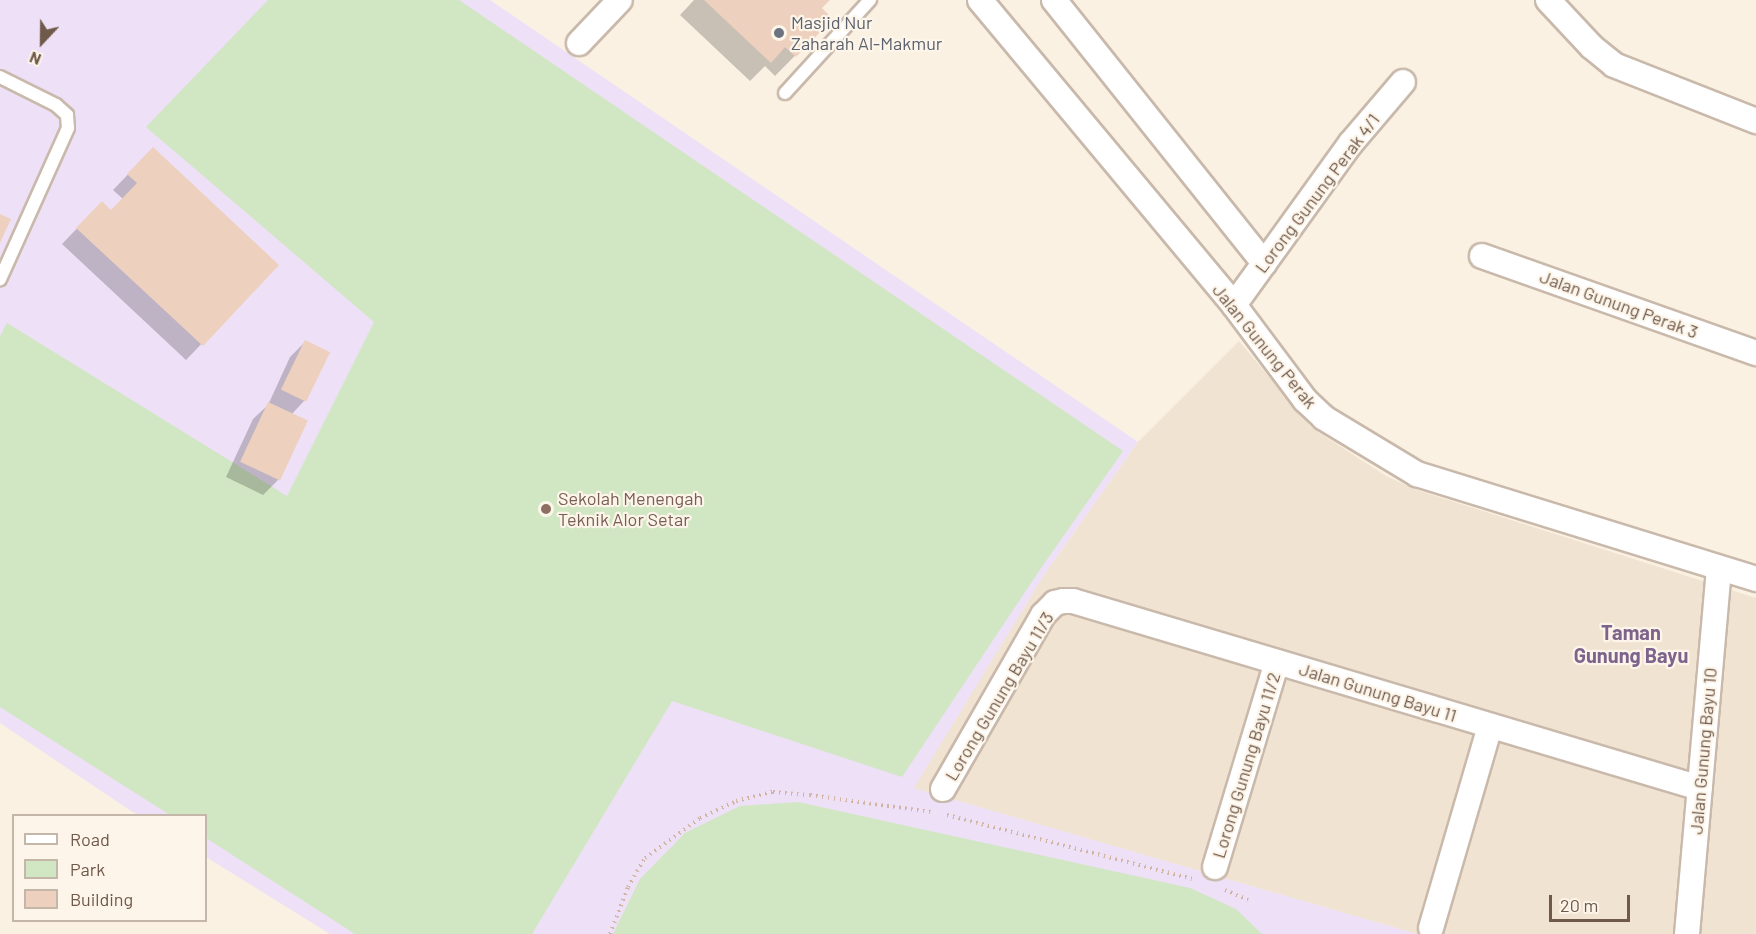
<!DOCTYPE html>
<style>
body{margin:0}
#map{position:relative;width:1756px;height:934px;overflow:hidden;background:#faf1e3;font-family:Barlow,sans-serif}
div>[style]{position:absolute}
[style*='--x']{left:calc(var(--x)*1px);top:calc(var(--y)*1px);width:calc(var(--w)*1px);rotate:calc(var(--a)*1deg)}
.residential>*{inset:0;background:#f1e3d2}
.education>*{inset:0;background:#eee0f6}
.green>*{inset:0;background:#d1e6c3}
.shadow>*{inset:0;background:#0003}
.building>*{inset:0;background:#edd0bd;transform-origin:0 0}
.path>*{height:4px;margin-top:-2px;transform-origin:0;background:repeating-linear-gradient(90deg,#d1b4a1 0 1.5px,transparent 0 6px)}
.roads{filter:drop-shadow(2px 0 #c9b9ab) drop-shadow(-2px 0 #c9b9ab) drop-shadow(0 2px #c9b9ab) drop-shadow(0 -2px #c9b9ab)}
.service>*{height:12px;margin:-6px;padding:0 6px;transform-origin:6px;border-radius:6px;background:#fff}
.minor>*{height:24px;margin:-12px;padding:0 12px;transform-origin:12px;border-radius:12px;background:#fff}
.dots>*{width:16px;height:16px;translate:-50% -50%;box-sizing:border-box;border:3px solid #fdf5e9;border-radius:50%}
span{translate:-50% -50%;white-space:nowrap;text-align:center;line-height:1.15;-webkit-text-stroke:4.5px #fdf5e9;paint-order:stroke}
.worship-label{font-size:18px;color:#5b616d}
.left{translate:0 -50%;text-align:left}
.street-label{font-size:18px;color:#6f594b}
.education-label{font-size:18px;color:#785e54}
.neighbourhood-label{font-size:20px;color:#7e638c;font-weight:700}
.legend{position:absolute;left:12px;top:814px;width:195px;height:108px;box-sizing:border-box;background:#fdf5e9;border:2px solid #c4b7aa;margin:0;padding:8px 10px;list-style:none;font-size:18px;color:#6f594b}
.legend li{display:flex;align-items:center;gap:12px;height:30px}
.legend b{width:30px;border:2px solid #c4b7aa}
.north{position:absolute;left:12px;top:12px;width:60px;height:60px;-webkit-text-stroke:4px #fdf5e9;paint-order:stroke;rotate:202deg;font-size:16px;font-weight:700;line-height:24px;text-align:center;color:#6f594b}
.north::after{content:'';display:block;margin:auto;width:21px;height:27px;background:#6f594b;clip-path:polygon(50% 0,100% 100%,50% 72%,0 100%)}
.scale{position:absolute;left:1549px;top:895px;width:81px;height:27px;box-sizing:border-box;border:3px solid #6f594b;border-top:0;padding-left:8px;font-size:18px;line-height:21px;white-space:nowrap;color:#6f594b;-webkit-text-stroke:4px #fdf5e9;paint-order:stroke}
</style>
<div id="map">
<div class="residential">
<i style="clip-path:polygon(1239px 341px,1312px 428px,1386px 476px,1414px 489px,1756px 598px,1756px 934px,1417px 934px,913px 788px,1044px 575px,1138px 442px)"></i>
</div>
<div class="education">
<i style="clip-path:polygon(0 0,490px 0,1138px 442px,1044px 575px,914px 788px,1417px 934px,330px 934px,206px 857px,206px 816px,138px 815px,131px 811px,0 723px)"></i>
</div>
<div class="green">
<i style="clip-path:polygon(268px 0,459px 0,1123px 451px,1041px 568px,902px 777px,672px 701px,532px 934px,355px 934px,206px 838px,206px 816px,170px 815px,0 707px,0 336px,7px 323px,287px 496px,374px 322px,146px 127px)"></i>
<i style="clip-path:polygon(798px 802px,1190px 888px,1236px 909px,1262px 934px,613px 934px,640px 879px,685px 833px,740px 806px)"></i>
</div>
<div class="shadow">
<i style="clip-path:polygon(694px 0,828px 0,820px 9px,831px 19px,775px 76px,765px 66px,750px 81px,680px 15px)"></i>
<i style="clip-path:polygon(138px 164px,277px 265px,186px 360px,62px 244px,87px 218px,111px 211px,123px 199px,113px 190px)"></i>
<i style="clip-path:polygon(305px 342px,305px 400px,291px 415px,306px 422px,278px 480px,263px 495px,226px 477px,253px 419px,268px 405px,290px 357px)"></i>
</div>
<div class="building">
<i style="clip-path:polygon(704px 0,830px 0,822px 8px,833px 19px,796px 57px,785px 47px,771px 63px)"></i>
<i style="clip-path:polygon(153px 147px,279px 265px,203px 346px,76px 228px,102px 201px,111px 210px,137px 183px,127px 174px)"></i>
<i style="clip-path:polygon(0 214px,11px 219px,0 243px)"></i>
<i style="left:305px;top:340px;width:28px;height:55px;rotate:26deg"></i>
<i style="left:268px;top:402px;width:44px;height:66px;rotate:25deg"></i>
</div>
<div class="path">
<i style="--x:947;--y:815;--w:253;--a:14.6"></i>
<i style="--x:1225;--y:890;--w:25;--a:23"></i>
<i style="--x:610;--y:934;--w:50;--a:-69"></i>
<i style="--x:628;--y:887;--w:34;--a:-60"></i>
<i style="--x:645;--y:858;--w:68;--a:-36"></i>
<i style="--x:700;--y:818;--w:40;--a:-25"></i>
<i style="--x:736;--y:801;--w:38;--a:-14"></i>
<i style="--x:773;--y:792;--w:37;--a:5"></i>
<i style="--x:810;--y:795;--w:122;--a:8"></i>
</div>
<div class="roads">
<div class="service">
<i style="--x:0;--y:77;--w:63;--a:26.6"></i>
<i style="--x:56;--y:105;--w:15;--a:42"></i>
<i style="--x:67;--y:115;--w:13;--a:86"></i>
<i style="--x:68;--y:128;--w:166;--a:114.2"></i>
<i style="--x:785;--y:93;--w:126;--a:-47.6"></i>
</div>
<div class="minor">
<i style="--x:980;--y:0;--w:397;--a:50.2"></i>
<i style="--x:1234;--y:305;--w:119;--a:53.2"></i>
<i style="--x:1305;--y:400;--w:26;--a:43"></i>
<i style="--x:1324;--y:418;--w:109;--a:31.1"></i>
<i style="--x:1417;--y:474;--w:355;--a:17.2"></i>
<i style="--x:1054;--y:0;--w:337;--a:51.4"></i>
<i style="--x:1548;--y:0;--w:64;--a:46.9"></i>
<i style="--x:1592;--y:47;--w:28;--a:39"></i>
<i style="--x:1614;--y:65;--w:153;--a:21.5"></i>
<i style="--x:579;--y:43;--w:59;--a:-46.4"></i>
<i style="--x:1482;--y:256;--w:291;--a:19.5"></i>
<i style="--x:1234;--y:305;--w:200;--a:-54.2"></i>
<i style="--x:1351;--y:143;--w:80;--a:-49.6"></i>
<i style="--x:943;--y:789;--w:201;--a:-60.1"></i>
<i style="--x:1043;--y:615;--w:17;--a:-45"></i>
<i style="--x:1055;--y:603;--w:8;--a:-14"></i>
<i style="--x:1063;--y:601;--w:10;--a:0"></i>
<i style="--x:1073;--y:601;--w:654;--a:16.61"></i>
<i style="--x:1215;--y:867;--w:214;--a:-73.2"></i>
<i style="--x:1431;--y:928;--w:210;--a:-73.7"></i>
<i style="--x:1687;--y:934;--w:367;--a:-85"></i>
</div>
</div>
<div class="dots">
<i style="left:779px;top:33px;background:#6b7280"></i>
<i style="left:546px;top:509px;background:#8d6e63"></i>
</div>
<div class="worship-label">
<span class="left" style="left:791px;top:33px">Masjid Nur<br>Zaharah Al-Makmur</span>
</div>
<div class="street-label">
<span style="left:1317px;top:193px;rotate:-53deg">Lorong Gunung Perak 4/1</span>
<span style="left:1619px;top:304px;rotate:20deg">Jalan Gunung Perak 3</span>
<span style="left:1265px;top:346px;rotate:51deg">Jalan Gunung Perak</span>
<span style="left:1378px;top:692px;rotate:17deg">Jalan Gunung Bayu 11</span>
<span style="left:999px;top:696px;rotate:-59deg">Lorong Gunung Bayu 11/3</span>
<span style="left:1703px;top:751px;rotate:-85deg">Jalan Gunung Bayu 10</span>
<span style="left:1246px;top:765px;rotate:-73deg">Lorong Gunung Bayu 11/2</span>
</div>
<div class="education-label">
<span class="left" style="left:558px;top:509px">Sekolah Menengah<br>Teknik Alor Setar</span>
</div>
<div class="neighbourhood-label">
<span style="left:1631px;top:644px">Taman<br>Gunung Bayu</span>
</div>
<ul class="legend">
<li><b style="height:8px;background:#fff"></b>Road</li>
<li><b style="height:16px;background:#d1e6c3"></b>Park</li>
<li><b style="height:16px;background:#edd0bd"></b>Building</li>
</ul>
<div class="north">N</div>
<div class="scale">20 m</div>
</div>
